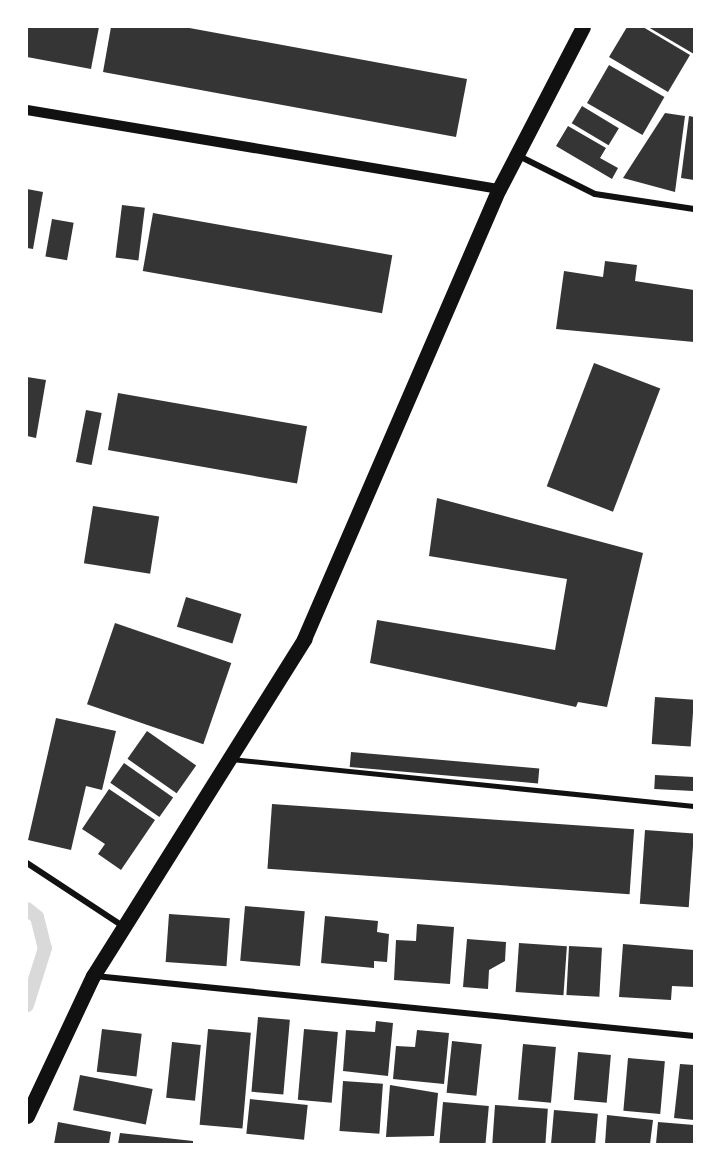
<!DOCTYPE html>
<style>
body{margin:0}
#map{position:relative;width:721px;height:1171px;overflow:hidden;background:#fff;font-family:Helvetica,sans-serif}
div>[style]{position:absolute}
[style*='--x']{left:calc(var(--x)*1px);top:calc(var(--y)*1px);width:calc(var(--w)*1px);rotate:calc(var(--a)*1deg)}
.stream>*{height:14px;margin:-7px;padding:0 7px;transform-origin:7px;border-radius:7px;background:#d9d9d9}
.building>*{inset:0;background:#353535;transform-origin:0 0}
.service>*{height:4.5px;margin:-2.25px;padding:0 2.25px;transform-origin:2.25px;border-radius:2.25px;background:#111}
.minor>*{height:6px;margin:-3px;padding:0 3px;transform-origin:3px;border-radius:3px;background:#111}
.tertiary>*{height:10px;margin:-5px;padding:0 5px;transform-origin:5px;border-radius:5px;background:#111}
.primary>*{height:15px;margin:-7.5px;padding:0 7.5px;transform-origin:7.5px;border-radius:7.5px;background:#111}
span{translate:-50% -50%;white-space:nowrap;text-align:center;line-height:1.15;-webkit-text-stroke:6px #fff;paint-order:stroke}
.frame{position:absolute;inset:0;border:28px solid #fff;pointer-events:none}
</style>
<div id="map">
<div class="stream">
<i style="--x:27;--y:909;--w:13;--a:39"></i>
<i style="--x:37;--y:917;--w:32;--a:76"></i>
<i style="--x:45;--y:948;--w:60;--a:107.5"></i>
</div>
<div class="building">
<i style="clip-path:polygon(27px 27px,99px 27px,91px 69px,27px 57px)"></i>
<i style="clip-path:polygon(111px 27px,184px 27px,467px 79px,456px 137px,103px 72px)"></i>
<i style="clip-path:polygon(627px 27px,643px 27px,690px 55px,668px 92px,609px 57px)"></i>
<i style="clip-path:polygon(648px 27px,694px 27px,694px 54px)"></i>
<i style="left:609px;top:65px;width:64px;height:44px;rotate:30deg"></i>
<i style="left:582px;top:106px;width:43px;height:20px;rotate:31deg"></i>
<i style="clip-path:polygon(665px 113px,685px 116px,675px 192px,623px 178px)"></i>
<i style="clip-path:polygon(689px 116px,694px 117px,694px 180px,681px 178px)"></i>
<i style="clip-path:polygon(568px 126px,606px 148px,600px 158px,618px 168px,612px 179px,556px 146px)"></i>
<i style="clip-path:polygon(27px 189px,43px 192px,33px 249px,27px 248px)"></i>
<i style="left:122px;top:205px;width:23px;height:53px;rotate:7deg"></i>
<i style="left:153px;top:213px;width:243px;height:59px;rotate:10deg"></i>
<i style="left:52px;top:219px;width:22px;height:38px;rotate:10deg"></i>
<i style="clip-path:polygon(605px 261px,637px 265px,635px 281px,694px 290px,694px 342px,556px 329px,564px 271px,603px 277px)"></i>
<i style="left:594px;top:363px;width:71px;height:132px;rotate:21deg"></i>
<i style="clip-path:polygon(27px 377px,46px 380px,36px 438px,27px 436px)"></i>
<i style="left:118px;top:393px;width:192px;height:58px;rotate:10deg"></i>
<i style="left:86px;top:410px;width:16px;height:53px;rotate:11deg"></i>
<i style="clip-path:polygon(437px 498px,643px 553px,607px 707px,578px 702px,576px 707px,370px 663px,377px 620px,555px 650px,567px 579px,429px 556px)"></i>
<i style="left:93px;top:506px;width:67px;height:58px;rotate:9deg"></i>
<i style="left:186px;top:597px;width:58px;height:31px;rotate:17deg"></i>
<i style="left:115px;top:623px;width:123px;height:86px;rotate:19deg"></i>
<i style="left:655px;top:697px;width:39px;height:47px;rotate:4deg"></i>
<i style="clip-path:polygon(56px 718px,116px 731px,102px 790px,86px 786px,71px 850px,28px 840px)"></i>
<i style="left:147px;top:731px;width:60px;height:34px;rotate:35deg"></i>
<i style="left:351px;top:752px;width:189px;height:15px;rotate:5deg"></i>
<i style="left:124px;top:763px;width:60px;height:24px;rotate:35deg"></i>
<i style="left:655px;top:775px;width:39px;height:14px;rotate:3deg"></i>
<i style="clip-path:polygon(109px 789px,155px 820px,121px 870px,98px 854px,105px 844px,82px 829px)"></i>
<i style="left:272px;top:804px;width:363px;height:65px;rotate:4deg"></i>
<i style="left:645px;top:830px;width:49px;height:74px;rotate:4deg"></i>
<i style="left:245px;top:906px;width:60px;height:55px;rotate:5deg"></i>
<i style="left:169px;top:914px;width:61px;height:48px;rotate:4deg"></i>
<i style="clip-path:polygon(325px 916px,378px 921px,377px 932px,389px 934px,387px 962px,374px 961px,374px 968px,321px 963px)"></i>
<i style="clip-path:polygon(417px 924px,454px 927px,450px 984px,394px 980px,396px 940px,416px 941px)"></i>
<i style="clip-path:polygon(467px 939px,506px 942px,505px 961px,489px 970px,488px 989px,463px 987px)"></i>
<i style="left:519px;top:943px;width:48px;height:49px;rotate:4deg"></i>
<i style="clip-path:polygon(623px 944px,694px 950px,694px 987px,672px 986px,671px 1000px,619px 997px)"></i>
<i style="left:569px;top:946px;width:33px;height:49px;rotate:3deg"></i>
<i style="left:258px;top:1017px;width:32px;height:75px;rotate:5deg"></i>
<i style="clip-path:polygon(376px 1021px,393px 1023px,388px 1076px,343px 1071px,346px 1030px,375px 1032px)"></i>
<i style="left:102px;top:1029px;width:40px;height:43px;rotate:7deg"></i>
<i style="left:208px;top:1029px;width:43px;height:96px;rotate:5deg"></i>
<i style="left:304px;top:1029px;width:34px;height:71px;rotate:5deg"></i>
<i style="clip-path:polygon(417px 1030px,449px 1033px,444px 1084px,393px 1079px,396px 1046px,415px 1047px)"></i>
<i style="left:452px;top:1041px;width:30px;height:52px;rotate:6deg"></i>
<i style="left:172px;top:1042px;width:29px;height:56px;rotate:6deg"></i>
<i style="left:523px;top:1044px;width:33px;height:56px;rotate:5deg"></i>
<i style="left:578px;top:1052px;width:33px;height:48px;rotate:5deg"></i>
<i style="left:628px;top:1058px;width:37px;height:53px;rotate:5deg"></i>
<i style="clip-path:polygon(680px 1064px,694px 1065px,694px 1120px,674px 1118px)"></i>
<i style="left:80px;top:1075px;width:74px;height:36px;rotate:11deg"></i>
<i style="left:343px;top:1081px;width:40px;height:50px;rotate:4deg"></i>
<i style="clip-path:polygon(390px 1085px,438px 1093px,434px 1136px,386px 1137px)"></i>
<i style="left:250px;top:1099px;width:58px;height:35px;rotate:6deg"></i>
<i style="left:443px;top:1102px;width:46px;height:42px;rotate:5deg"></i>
<i style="left:495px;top:1105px;width:53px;height:39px;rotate:4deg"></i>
<i style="left:554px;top:1110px;width:44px;height:34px;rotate:5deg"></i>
<i style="clip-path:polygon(607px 1115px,653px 1120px,650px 1144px,605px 1144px)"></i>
<i style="clip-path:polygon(58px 1122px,111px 1132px,109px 1144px,54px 1144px)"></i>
<i style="clip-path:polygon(658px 1122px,694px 1125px,694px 1144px,656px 1144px)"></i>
<i style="clip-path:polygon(120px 1133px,193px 1141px,193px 1144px,118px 1144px)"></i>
</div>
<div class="service">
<i style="--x:231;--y:759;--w:465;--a:5.8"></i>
</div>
<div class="minor">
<i style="--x:517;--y:155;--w:87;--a:26.6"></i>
<i style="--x:595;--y:194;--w:100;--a:8.6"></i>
<i style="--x:27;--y:863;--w:115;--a:33.3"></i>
<i style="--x:95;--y:976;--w:602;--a:5.72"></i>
</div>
<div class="tertiary">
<i style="--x:27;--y:110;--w:479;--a:9.5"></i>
</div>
<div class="primary">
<i style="--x:27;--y:1116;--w:155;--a:-64.8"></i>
<i style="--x:93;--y:976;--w:398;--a:-57.9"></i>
<i style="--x:304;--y:639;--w:490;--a:-66.6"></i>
<i style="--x:499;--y:189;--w:182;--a:-62.6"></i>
</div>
<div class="frame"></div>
</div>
